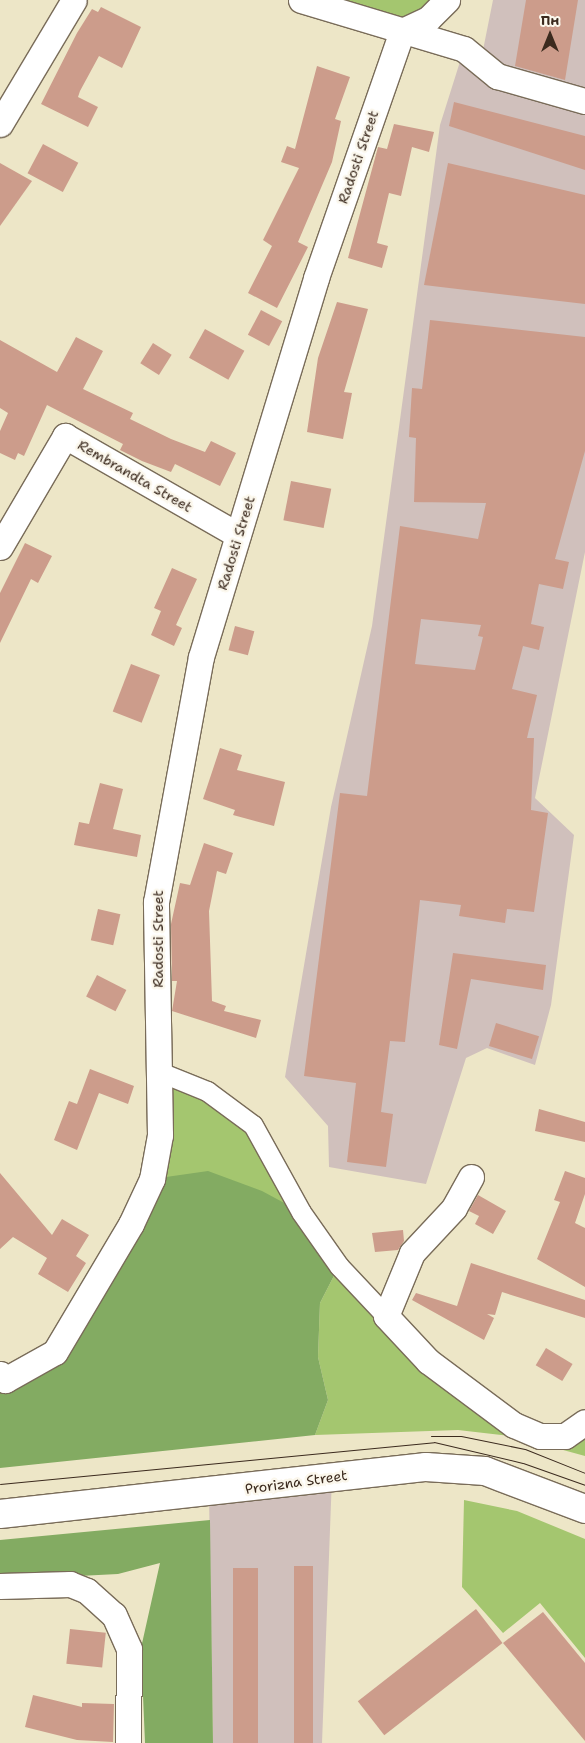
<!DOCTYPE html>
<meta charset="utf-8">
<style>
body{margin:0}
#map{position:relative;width:585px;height:1743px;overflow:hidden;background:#ede6c7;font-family:"Shantell Sans",sans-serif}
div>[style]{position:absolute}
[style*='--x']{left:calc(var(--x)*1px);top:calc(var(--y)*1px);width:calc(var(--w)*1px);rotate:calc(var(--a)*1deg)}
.industrial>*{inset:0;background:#d0c0bc}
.green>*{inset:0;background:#a4c66f}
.forest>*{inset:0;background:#83ab62}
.building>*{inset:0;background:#cc9c8b;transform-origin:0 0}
.roads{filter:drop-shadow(1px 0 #796c59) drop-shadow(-1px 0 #796c59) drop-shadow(0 1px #796c59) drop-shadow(0 -1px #796c59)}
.pedestrian>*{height:19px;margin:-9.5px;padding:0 9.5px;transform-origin:9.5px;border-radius:9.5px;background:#fff}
.minor>*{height:25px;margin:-12.5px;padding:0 12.5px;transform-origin:12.5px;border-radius:12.5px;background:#fff}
.secondary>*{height:28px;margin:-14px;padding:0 14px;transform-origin:14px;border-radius:14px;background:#fff}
.tram>*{height:1px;margin:-0.5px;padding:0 0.5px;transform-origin:0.5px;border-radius:0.5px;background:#3b2a1e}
span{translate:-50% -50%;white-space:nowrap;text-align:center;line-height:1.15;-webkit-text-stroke:5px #fbf7ec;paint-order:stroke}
.street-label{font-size:14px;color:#3b2a1e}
.north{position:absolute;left:525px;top:10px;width:50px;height:50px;-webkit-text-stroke:4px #fbf7ec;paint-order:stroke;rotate:0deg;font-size:14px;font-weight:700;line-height:20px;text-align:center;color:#3b2a1e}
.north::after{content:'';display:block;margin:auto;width:18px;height:22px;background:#3b2a1e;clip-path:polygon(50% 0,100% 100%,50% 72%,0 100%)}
</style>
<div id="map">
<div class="industrial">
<i style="clip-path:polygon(493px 0,585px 0,585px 552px,535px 798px,574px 835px,551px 1005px,535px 1065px,487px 1048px,466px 1058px,426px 1184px,329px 1167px,328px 1126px,285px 1077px,331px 807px,372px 626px,440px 125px,464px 49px,481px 60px)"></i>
<i style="clip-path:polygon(332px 1476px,322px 1743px,213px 1743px,209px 1494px)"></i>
</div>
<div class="green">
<i style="clip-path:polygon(301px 0,447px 0,402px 31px)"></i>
<i style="clip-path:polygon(160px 1072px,238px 1109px,301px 1212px,152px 1179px)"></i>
<i style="clip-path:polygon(339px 1266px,510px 1436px,458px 1430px,315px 1435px,328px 1400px,318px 1357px,320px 1303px)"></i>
<i style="clip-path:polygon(585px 1422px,585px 1456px,545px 1445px)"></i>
<i style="clip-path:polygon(464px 1500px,517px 1511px,585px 1539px,585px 1658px,540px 1603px,503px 1633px,462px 1587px)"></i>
</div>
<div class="forest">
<i style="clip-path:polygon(208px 1171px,262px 1191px,301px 1212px,339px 1266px,320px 1303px,318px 1357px,328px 1400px,315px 1435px,0 1468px,0 1387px,55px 1352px,152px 1179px)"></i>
<i style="clip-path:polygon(210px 1520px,213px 1743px,145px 1743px,141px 1648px,160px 1563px,118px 1574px,0 1580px,0 1540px)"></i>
</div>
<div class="building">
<i style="clip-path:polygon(526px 0,578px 0,565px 80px,515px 66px)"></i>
<i style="clip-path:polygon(101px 7px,141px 27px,122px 68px,99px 56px,80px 91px,78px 97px,98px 107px,88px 127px,41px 104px,77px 33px,92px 9px,98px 12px)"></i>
<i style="clip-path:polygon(317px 66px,350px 77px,335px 119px,341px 121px,332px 162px,298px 242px,308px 247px,277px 308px,248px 293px,272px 246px,263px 240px,299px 168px,281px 162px,287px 146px,295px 149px)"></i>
<i style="clip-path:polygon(454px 102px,585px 136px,585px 170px,449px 126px)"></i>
<i style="clip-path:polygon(394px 124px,434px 132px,429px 152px,412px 147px,401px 196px,389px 193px,377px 243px,388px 246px,382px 268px,348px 258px,378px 147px,387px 149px)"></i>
<i style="left:43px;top:144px;width:40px;height:33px;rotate:28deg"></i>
<i style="clip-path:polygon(0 163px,32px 181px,0 226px)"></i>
<i style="clip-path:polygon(448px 163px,585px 195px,585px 304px,424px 285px)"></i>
<i style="clip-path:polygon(337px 302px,368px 309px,344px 392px,352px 393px,343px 439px,307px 432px,318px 358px)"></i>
<i style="left:261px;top:310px;width:24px;height:28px;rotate:28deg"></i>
<i style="clip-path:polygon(evenodd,430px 320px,585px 337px,585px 451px,555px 559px,569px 562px,563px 589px,539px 584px,531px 624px,544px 627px,539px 650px,523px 646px,512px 689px,537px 695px,527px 738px,534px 738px,531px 810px,548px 813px,534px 912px,507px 909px,505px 923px,459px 916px,461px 905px,420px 900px,405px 1042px,390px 1041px,381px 1112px,393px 1114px,386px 1167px,347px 1162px,356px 1083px,304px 1076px,340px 793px,367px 796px,400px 526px,478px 539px,486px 503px,414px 502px,416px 438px,409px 437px,412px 388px,422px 389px,430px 320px,421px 619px,481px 625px,478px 636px,483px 637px,475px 670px,415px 664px,421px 619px)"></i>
<i style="left:205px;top:329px;width:45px;height:33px;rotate:29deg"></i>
<i style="clip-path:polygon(76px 337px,103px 351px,83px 389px,133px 413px,130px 419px,171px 439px,205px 452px,211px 441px,236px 453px,220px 486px,175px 464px,171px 472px,142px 461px,120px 450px,123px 444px,47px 405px,24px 456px,18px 453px,15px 460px,0 453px,0 431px,8px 413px,0 408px,0 340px,57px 372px)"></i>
<i style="left:153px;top:343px;width:22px;height:24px;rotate:32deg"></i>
<i style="left:291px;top:481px;width:41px;height:40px;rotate:11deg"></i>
<i style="clip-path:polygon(25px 543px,52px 556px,38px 583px,31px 579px,0 643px,0 593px)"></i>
<i style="clip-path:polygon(172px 568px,197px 579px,176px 625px,182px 628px,174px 646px,151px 635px,161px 611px,154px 608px)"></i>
<i style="left:235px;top:626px;width:20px;height:25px;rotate:15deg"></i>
<i style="left:131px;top:664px;width:31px;height:51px;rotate:21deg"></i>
<i style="clip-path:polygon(220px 748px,242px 755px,237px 770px,285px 782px,274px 826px,233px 815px,235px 810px,203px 799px)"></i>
<i style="clip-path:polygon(100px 783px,123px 789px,113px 829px,141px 835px,137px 857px,74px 845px,79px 822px,89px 824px)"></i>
<i style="clip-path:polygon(204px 843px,233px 853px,226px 874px,217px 871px,209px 911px,212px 1001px,226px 1006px,224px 1011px,261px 1020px,256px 1038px,172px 1011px,177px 981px,172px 981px,171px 924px,180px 883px,190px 885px)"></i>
<i style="left:98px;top:909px;width:23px;height:32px;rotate:13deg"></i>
<i style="clip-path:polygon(453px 953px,546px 965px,543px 990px,471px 979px,457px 1049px,439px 1045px)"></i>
<i style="left:97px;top:975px;width:33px;height:24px;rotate:27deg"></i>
<i style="left:496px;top:1023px;width:45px;height:24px;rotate:17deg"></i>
<i style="clip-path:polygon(90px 1069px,134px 1086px,128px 1104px,99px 1093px,77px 1150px,54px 1140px,69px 1101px,77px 1104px)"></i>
<i style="clip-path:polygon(539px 1109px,585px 1122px,585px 1142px,535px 1131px)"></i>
<i style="clip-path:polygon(565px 1171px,585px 1178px,585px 1194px,575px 1223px,585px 1228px,585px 1287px,537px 1259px,560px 1202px,554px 1200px)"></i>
<i style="clip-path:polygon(0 1173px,52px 1235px,62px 1219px,89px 1235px,76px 1256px,86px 1263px,68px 1292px,38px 1274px,47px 1258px,13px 1237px,0 1249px)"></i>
<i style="clip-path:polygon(478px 1195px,506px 1211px,493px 1234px,475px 1224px,479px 1216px,469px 1211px)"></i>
<i style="clip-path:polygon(403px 1230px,404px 1241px,398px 1250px,375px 1252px,372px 1233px)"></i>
<i style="clip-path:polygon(471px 1263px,585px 1300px,585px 1318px,502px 1292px,495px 1315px,487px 1314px,494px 1318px,484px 1340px,412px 1300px,416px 1293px,457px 1306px)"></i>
<i style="left:546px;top:1348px;width:31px;height:20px;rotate:31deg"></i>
<i style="left:294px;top:1566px;width:19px;height:177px"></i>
<i style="left:233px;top:1568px;width:25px;height:175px"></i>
<i style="left:476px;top:1609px;width:43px;height:150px;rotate:52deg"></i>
<i style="clip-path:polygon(543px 1612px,585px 1663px,585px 1741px,503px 1643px)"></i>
<i style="left:70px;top:1629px;width:36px;height:35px;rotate:6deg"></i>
<i style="clip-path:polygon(33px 1695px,82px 1707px,82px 1703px,114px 1704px,113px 1742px,77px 1740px,25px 1727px)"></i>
</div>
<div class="roads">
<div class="pedestrian">
<i style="--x:160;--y:1072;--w:51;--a:22"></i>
<i style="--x:207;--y:1091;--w:57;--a:36.5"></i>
<i style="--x:253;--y:1125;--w:99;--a:61.1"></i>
<i style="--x:301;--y:1212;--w:66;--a:54.9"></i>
<i style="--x:339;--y:1266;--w:69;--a:46.8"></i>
</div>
<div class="minor">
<i style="--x:301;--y:0;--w:170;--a:16.7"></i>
<i style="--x:464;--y:49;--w:43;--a:39.3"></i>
<i style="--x:497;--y:76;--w:91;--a:15.9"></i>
<i style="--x:0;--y:124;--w:144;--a:-59.2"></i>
<i style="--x:0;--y:547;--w:129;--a:-59.6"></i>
<i style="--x:65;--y:436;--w:199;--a:29.8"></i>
<i style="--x:471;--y:1177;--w:35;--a:119"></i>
<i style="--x:454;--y:1208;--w:62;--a:133"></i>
<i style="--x:412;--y:1253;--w:68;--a:112.4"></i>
<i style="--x:386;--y:1316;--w:62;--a:47"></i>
<i style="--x:428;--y:1361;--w:107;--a:36.7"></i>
<i style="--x:514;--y:1425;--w:28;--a:23"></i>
<i style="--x:540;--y:1436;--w:25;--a:0"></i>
<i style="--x:565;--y:1436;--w:24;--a:-35"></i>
<i style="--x:0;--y:1374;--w:8;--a:50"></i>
<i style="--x:5;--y:1380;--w:57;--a:-29.2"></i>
<i style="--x:55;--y:1352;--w:149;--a:-59.3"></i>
<i style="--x:131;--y:1224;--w:50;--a:-65"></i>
<i style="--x:152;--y:1179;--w:45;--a:-79.7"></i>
<i style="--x:160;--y:1135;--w:233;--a:-91"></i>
<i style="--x:156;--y:902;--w:249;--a:-79.6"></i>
<i style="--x:201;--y:657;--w:396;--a:-73.1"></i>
<i style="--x:316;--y:278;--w:262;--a:-70.8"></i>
<i style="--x:402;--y:31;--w:29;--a:-25"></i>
<i style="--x:428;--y:19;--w:27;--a:-45"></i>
<i style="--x:0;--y:1586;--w:70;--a:-1.6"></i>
<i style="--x:70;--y:1584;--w:18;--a:22"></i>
<i style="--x:87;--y:1591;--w:36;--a:42"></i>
<i style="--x:114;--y:1615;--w:37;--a:66"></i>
<i style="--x:129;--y:1649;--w:94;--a:90.6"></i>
</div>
<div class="secondary">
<i style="--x:0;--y:1514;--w:429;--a:-6.3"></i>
<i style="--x:426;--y:1467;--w:59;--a:3.9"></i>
<i style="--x:485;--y:1471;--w:107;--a:20.8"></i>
</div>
</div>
<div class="tram">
<i style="--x:431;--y:1436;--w:30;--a:0"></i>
<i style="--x:461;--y:1436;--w:65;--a:11.5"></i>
<i style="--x:525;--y:1449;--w:65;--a:21.8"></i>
<i style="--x:0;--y:1484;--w:436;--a:-5.5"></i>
<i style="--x:434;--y:1442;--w:91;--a:13.3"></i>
<i style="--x:523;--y:1463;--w:66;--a:19.5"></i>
</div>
<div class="street-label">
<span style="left:358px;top:157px;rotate:-71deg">Radosti Street</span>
<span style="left:135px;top:476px;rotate:30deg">Rembrandta Street</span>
<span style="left:236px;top:543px;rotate:-73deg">Radosti Street</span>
<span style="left:158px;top:939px;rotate:-90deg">Radosti Street</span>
<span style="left:296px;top:1482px;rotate:-8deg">Prorizna Street</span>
</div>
<div class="north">Пн</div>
</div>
